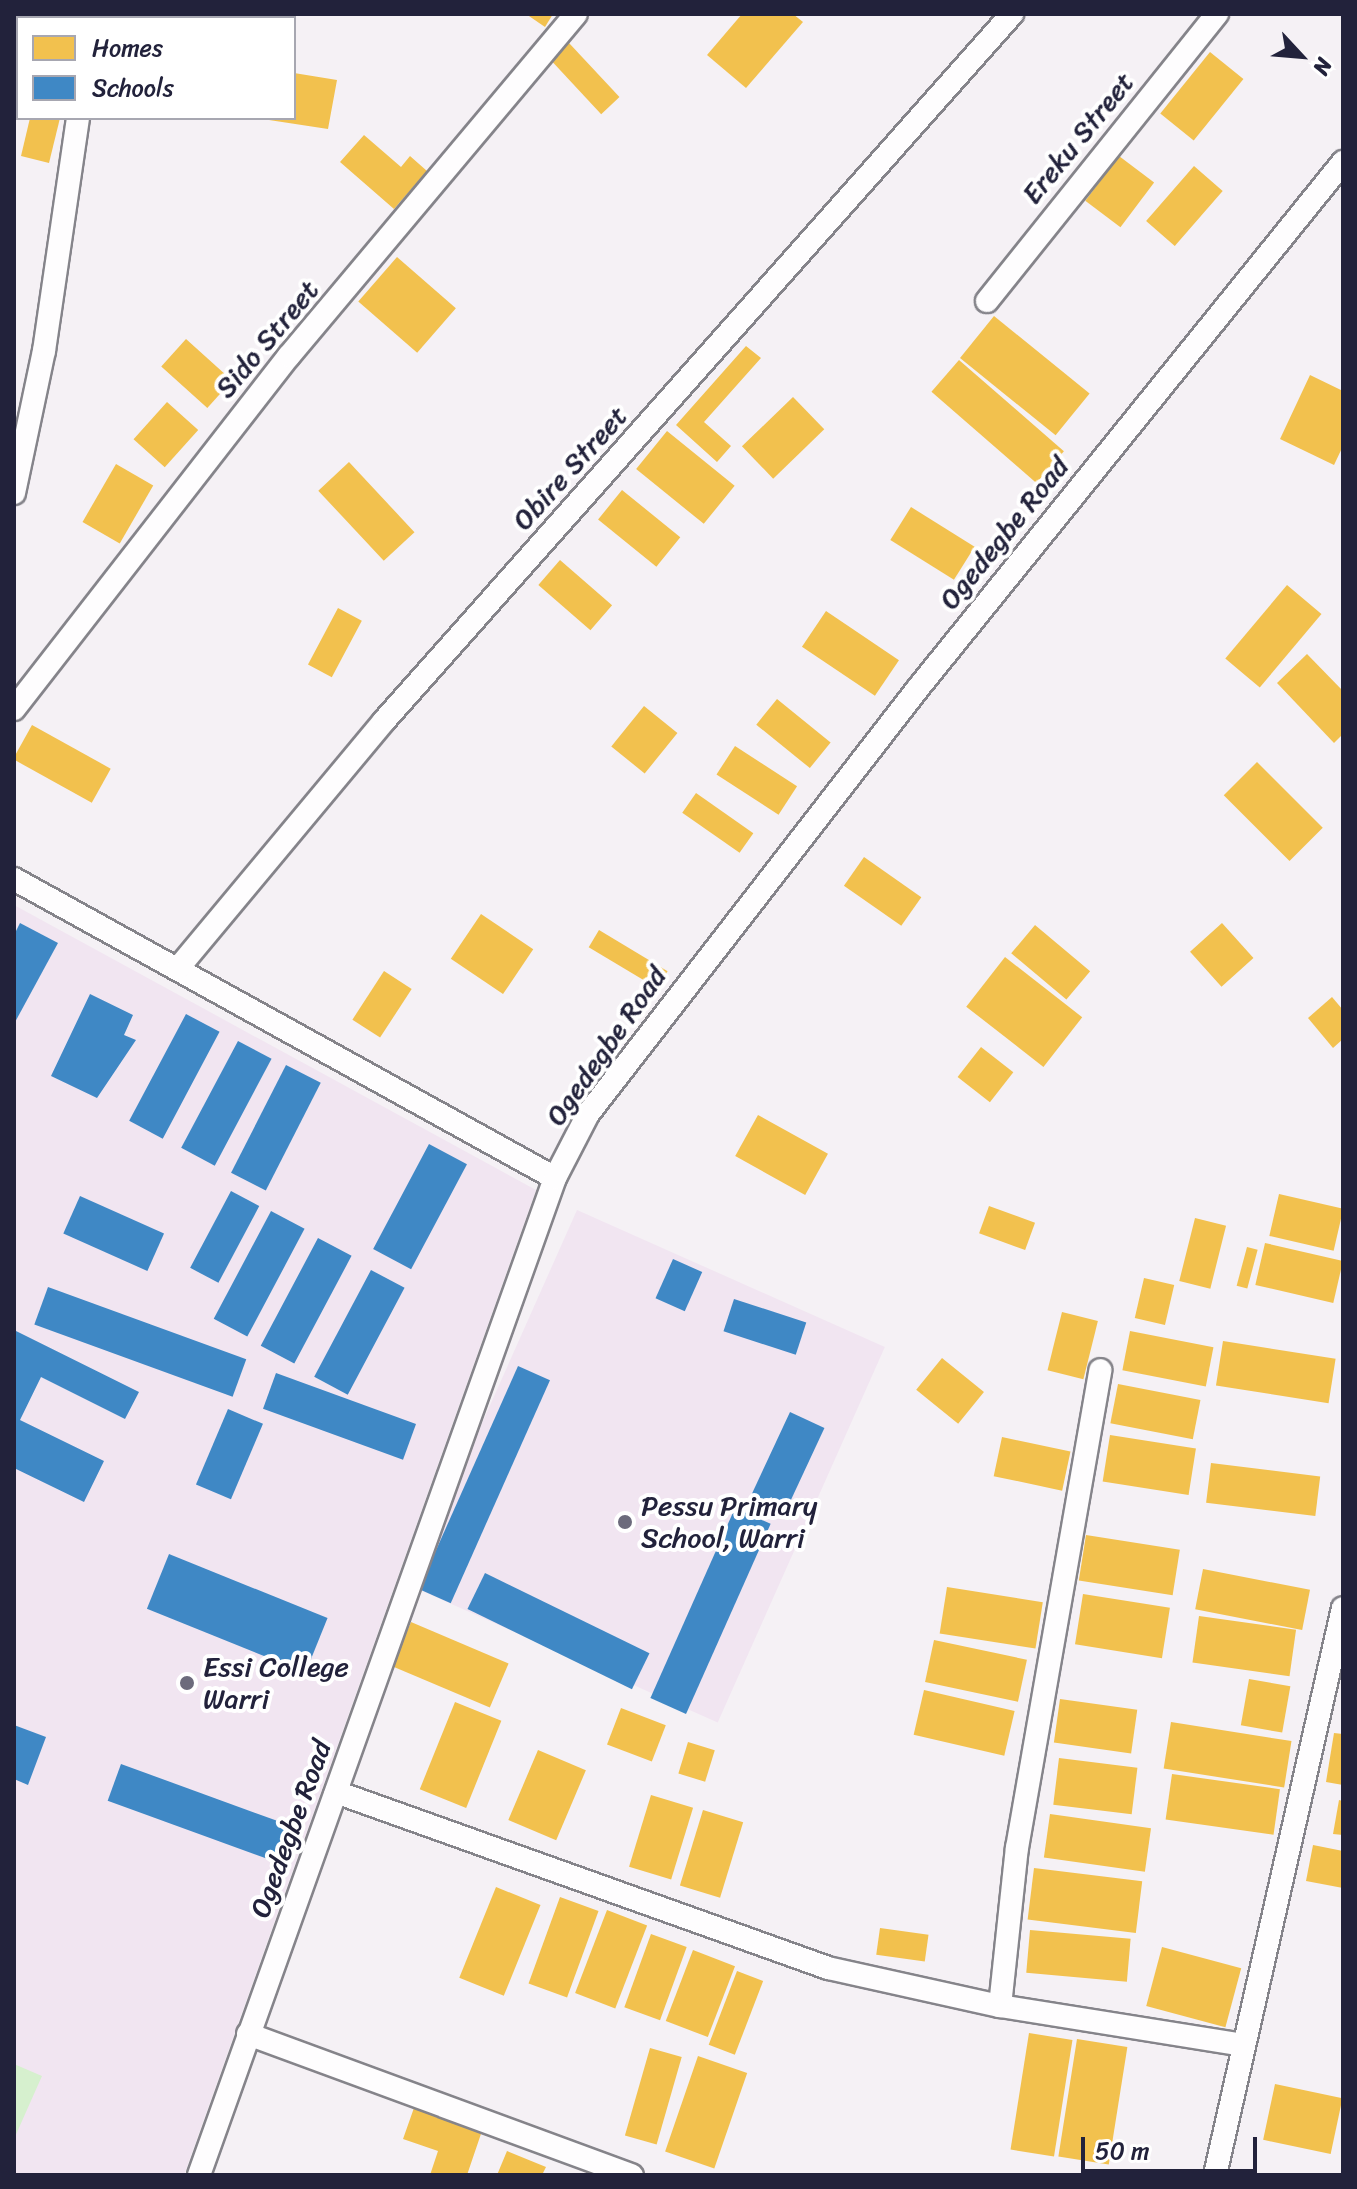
<!DOCTYPE html>
<style>
body{margin:0}
#map{position:relative;width:1357px;height:2189px;overflow:hidden;background:#f5f1f5;font-family:Sriracha,sans-serif}
div>[style]{position:absolute}
[style*='--x']{left:calc(var(--x)*1px);top:calc(var(--y)*1px);width:calc(var(--w)*1px);rotate:calc(var(--a)*1deg)}
.built>*{inset:0;background:#f1e5f1;transform-origin:0 0}
.green>*{inset:0;background:#d6f0ce}
.homes>*{inset:0;background:#f2c14e;transform-origin:0 0}
.schools>*{inset:0;background:#3f88c5;transform-origin:0 0}
.roads{filter:drop-shadow(2px 0 #85848a) drop-shadow(-2px 0 #85848a) drop-shadow(0 2px #85848a) drop-shadow(0 -2px #85848a)}
.minor>*{height:22px;margin:-11px;padding:0 11px;transform-origin:11px;border-radius:11px;background:#fefdfe}
.dots>*{width:22px;height:22px;translate:-50% -50%;box-sizing:border-box;border:4px solid #fff;border-radius:50%}
span{translate:-50% -50%;white-space:nowrap;text-align:center;line-height:1.15;-webkit-text-stroke:8px #fff;paint-order:stroke}
.street-label{font-size:28px;color:#22223b}
.poi-label{font-size:28px;color:#22223b}
.left{translate:0 -50%;text-align:left}
.frame{position:absolute;inset:0;border:16px solid #22223b;pointer-events:none}
.legend{position:absolute;left:16px;top:16px;width:280px;height:104px;box-sizing:border-box;background:#fff;border:2px solid #a7a7b1;margin:0;padding:10px 14px;list-style:none;font-size:24px;color:#22223b}
.legend li{display:flex;align-items:center;gap:16px;height:40px}
.legend b{width:40px;border:2px solid #a7a7b1}
.north{position:absolute;left:1261px;top:16px;width:80px;height:80px;-webkit-text-stroke:6px #fff;paint-order:stroke;rotate:116deg;font-size:22px;font-weight:700;line-height:32px;text-align:center;color:#22223b}
.north::after{content:'';display:block;margin:auto;width:28px;height:36px;background:#22223b;clip-path:polygon(50% 0,100% 100%,50% 72%,0 100%)}
.scale{position:absolute;left:1081px;top:2137px;width:176px;height:36px;box-sizing:border-box;border:4px solid #22223b;border-top:0;padding-left:10px;font-size:24px;line-height:28px;white-space:nowrap;color:#22223b;-webkit-text-stroke:6px #fff;paint-order:stroke}
</style>
<div id="map">
<div class="built">
<i style="clip-path:polygon(14px 905px,536px 1190px,184px 2175px,14px 2175px)"></i>
<i style="left:577px;top:1210px;width:337px;height:411px;rotate:24deg"></i>
</div>
<div class="green">
<i style="clip-path:polygon(14px 2064px,42px 2076px,14px 2139px)"></i>
</div>
<div class="homes">
<i style="clip-path:polygon(169px 14px,228px 14px,168px 18px)"></i>
<i style="clip-path:polygon(526px 14px,553px 14px,545px 27px)"></i>
<i style="clip-path:polygon(742px 14px,793px 14px,803px 22px,746px 88px,707px 55px)"></i>
<i style="left:569px;top:43px;width:74px;height:25px;rotate:47deg"></i>
<i style="left:1210px;top:52px;width:43px;height:79px;rotate:39deg"></i>
<i style="clip-path:polygon(294px 73px,337px 80px,328px 129px,269px 120px,294px 118px)"></i>
<i style="clip-path:polygon(30px 118px,60px 118px,49px 163px,21px 156px)"></i>
<i style="clip-path:polygon(364px 135px,401px 167px,410px 156px,427px 171px,394px 209px,340px 162px)"></i>
<i style="left:1119px;top:156px;width:44px;height:56px;rotate:37deg"></i>
<i style="left:1194px;top:166px;width:38px;height:73px;rotate:41deg"></i>
<i style="left:397px;top:257px;width:78px;height:59px;rotate:41deg"></i>
<i style="left:994px;top:316px;width:123px;height:54px;rotate:39deg"></i>
<i style="left:186px;top:339px;width:62px;height:37px;rotate:42deg"></i>
<i style="clip-path:polygon(746px 346px,761px 358px,704px 422px,731px 446px,717px 462px,676px 425px)"></i>
<i style="left:959px;top:360px;width:139px;height:42px;rotate:41deg"></i>
<i style="clip-path:polygon(1310px 375px,1343px 391px,1343px 446px,1334px 465px,1280px 439px)"></i>
<i style="left:793px;top:397px;width:45px;height:71px;rotate:46deg"></i>
<i style="left:167px;top:402px;width:42px;height:50px;rotate:42deg"></i>
<i style="left:667px;top:431px;width:87px;height:49px;rotate:39deg"></i>
<i style="left:349px;top:462px;width:96px;height:42px;rotate:47deg"></i>
<i style="left:116px;top:464px;width:43px;height:67px;rotate:30deg"></i>
<i style="left:622px;top:490px;width:75px;height:38px;rotate:39deg"></i>
<i style="left:911px;top:507px;width:75px;height:39px;rotate:32deg"></i>
<i style="left:560px;top:560px;width:69px;height:33px;rotate:41deg"></i>
<i style="left:1287px;top:585px;width:45px;height:96px;rotate:40deg"></i>
<i style="left:338px;top:608px;width:27px;height:64px;rotate:28deg"></i>
<i style="left:826px;top:611px;width:88px;height:43px;rotate:34deg"></i>
<i style="clip-path:polygon(1307px 654px,1343px 691px,1343px 734px,1334px 743px,1277px 683px)"></i>
<i style="left:777px;top:699px;width:69px;height:33px;rotate:39deg"></i>
<i style="left:644px;top:706px;width:43px;height:52px;rotate:39deg"></i>
<i style="left:32px;top:725px;width:90px;height:39px;rotate:29deg"></i>
<i style="left:735px;top:746px;width:74px;height:34px;rotate:33deg"></i>
<i style="left:1257px;top:762px;width:93px;height:47px;rotate:45deg"></i>
<i style="left:696px;top:793px;width:70px;height:24px;rotate:35deg"></i>
<i style="left:864px;top:857px;width:70px;height:35px;rotate:35deg"></i>
<i style="left:481px;top:914px;width:63px;height:54px;rotate:34deg"></i>
<i style="left:1222px;top:923px;width:47px;height:43px;rotate:48deg"></i>
<i style="left:1035px;top:925px;width:72px;height:37px;rotate:40deg"></i>
<i style="left:599px;top:930px;width:80px;height:20px;rotate:31deg"></i>
<i style="left:1005px;top:957px;width:98px;height:63px;rotate:38deg"></i>
<i style="left:384px;top:971px;width:33px;height:58px;rotate:33deg"></i>
<i style="clip-path:polygon(1332px 997px,1343px 1010px,1343px 1039px,1333px 1048px,1308px 1018px)"></i>
<i style="left:981px;top:1047px;width:41px;height:38px;rotate:38deg"></i>
<i style="left:758px;top:1115px;width:80px;height:47px;rotate:29deg"></i>
<i style="left:1279px;top:1194px;width:66px;height:43px;rotate:13deg"></i>
<i style="left:989px;top:1206px;width:49px;height:29px;rotate:20deg"></i>
<i style="left:1195px;top:1218px;width:32px;height:65px;rotate:14deg"></i>
<i style="left:1265px;top:1243px;width:80px;height:43px;rotate:13deg"></i>
<i style="left:1247px;top:1247px;width:11px;height:40px;rotate:15deg"></i>
<i style="left:1144px;top:1278px;width:31px;height:41px;rotate:13deg"></i>
<i style="left:1062px;top:1312px;width:37px;height:60px;rotate:14deg"></i>
<i style="left:1130px;top:1331px;width:85px;height:40px;rotate:11deg"></i>
<i style="left:1223px;top:1341px;width:114px;height:45px;rotate:9deg"></i>
<i style="left:942px;top:1358px;width:54px;height:41px;rotate:39deg"></i>
<i style="left:1118px;top:1384px;width:84px;height:40px;rotate:11deg"></i>
<i style="left:1110px;top:1435px;width:87px;height:47px;rotate:9deg"></i>
<i style="left:1002px;top:1437px;width:70px;height:40px;rotate:12deg"></i>
<i style="left:1211px;top:1463px;width:110px;height:40px;rotate:7deg"></i>
<i style="left:1086px;top:1535px;width:95px;height:46px;rotate:9deg"></i>
<i style="left:1203px;top:1569px;width:109px;height:41px;rotate:11deg"></i>
<i style="left:947px;top:1587px;width:97px;height:47px;rotate:9deg"></i>
<i style="left:1083px;top:1594px;width:88px;height:51px;rotate:9deg"></i>
<i style="left:1199px;top:1616px;width:98px;height:47px;rotate:8deg"></i>
<i style="left:411px;top:1622px;width:106px;height:48px;rotate:23deg"></i>
<i style="left:934px;top:1640px;width:95px;height:43px;rotate:12deg"></i>
<i style="left:1249px;top:1679px;width:42px;height:47px;rotate:10deg"></i>
<i style="left:924px;top:1690px;width:93px;height:46px;rotate:13deg"></i>
<i style="left:1060px;top:1699px;width:78px;height:44px;rotate:8deg"></i>
<i style="left:455px;top:1702px;width:50px;height:94px;rotate:22deg"></i>
<i style="left:621px;top:1708px;width:48px;height:39px;rotate:21deg"></i>
<i style="left:1171px;top:1722px;width:122px;height:47px;rotate:9deg"></i>
<i style="clip-path:polygon(1334px 1733px,1343px 1734px,1343px 1785px,1326px 1782px)"></i>
<i style="left:688px;top:1742px;width:28px;height:33px;rotate:17deg"></i>
<i style="left:538px;top:1750px;width:52px;height:76px;rotate:23deg"></i>
<i style="left:1059px;top:1758px;width:79px;height:47px;rotate:7deg"></i>
<i style="left:1172px;top:1774px;width:109px;height:46px;rotate:8deg"></i>
<i style="left:651px;top:1795px;width:44px;height:75px;rotate:17deg"></i>
<i style="clip-path:polygon(1339px 1800px,1343px 1801px,1343px 1835px,1333px 1834px)"></i>
<i style="left:703px;top:1810px;width:42px;height:79px;rotate:17deg"></i>
<i style="left:1050px;top:1814px;width:102px;height:44px;rotate:8deg"></i>
<i style="clip-path:polygon(1313px 1845px,1343px 1851px,1343px 1888px,1306px 1881px)"></i>
<i style="left:1034px;top:1868px;width:109px;height:52px;rotate:7deg"></i>
<i style="left:496px;top:1887px;width:48px;height:98px;rotate:22deg"></i>
<i style="left:560px;top:1897px;width:41px;height:92px;rotate:20deg"></i>
<i style="left:607px;top:1910px;width:43px;height:89px;rotate:21deg"></i>
<i style="left:880px;top:1928px;width:49px;height:27px;rotate:8deg"></i>
<i style="left:1030px;top:1930px;width:101px;height:43px;rotate:5deg"></i>
<i style="left:651px;top:1934px;width:38px;height:78px;rotate:20deg"></i>
<i style="left:1162px;top:1947px;width:82px;height:61px;rotate:15deg"></i>
<i style="left:693px;top:1950px;width:45px;height:76px;rotate:21deg"></i>
<i style="left:737px;top:1971px;width:28px;height:79px;rotate:21deg"></i>
<i style="left:1029px;top:2033px;width:44px;height:118px;rotate:9deg"></i>
<i style="left:1077px;top:2039px;width:51px;height:119px;rotate:9deg"></i>
<i style="left:650px;top:2048px;width:33px;height:91px;rotate:16deg"></i>
<i style="left:698px;top:2056px;width:52px;height:101px;rotate:19deg"></i>
<i style="left:1275px;top:2084px;width:69px;height:57px;rotate:12deg"></i>
<i style="clip-path:polygon(415px 2105px,483px 2128px,467px 2175px,430px 2175px,438px 2151px,403px 2139px)"></i>
<i style="clip-path:polygon(507px 2151px,546px 2167px,542px 2175px,497px 2175px)"></i>
</div>
<div class="schools">
<i style="clip-path:polygon(20px 923px,58px 943px,14px 1024px,14px 935px)"></i>
<i style="clip-path:polygon(90px 994px,133px 1015px,124px 1035px,136px 1040px,97px 1098px,51px 1076px)"></i>
<i style="left:186px;top:1014px;width:38px;height:121px;rotate:28deg"></i>
<i style="left:238px;top:1041px;width:38px;height:121px;rotate:28deg"></i>
<i style="left:286px;top:1065px;width:39px;height:121px;rotate:27deg"></i>
<i style="left:429px;top:1144px;width:43px;height:119px;rotate:28deg"></i>
<i style="left:231px;top:1191px;width:32px;height:87px;rotate:28deg"></i>
<i style="left:80px;top:1196px;width:92px;height:41px;rotate:24deg"></i>
<i style="left:271px;top:1211px;width:38px;height:122px;rotate:28deg"></i>
<i style="left:318px;top:1238px;width:38px;height:122px;rotate:28deg"></i>
<i style="left:673px;top:1259px;width:32px;height:43px;rotate:24deg"></i>
<i style="left:371px;top:1270px;width:38px;height:121px;rotate:28deg"></i>
<i style="left:48px;top:1287px;width:211px;height:40px;rotate:20deg"></i>
<i style="left:734px;top:1299px;width:76px;height:34px;rotate:18deg"></i>
<i style="clip-path:polygon(14px 1330px,139px 1392px,125px 1419px,41px 1377px,20px 1420px,104px 1461px,84px 1502px,14px 1468px)"></i>
<i style="left:518px;top:1366px;width:35px;height:244px;rotate:24deg"></i>
<i style="left:276px;top:1373px;width:149px;height:38px;rotate:20deg"></i>
<i style="left:228px;top:1409px;width:38px;height:82px;rotate:23deg"></i>
<i style="left:790px;top:1412px;width:38px;height:97px;rotate:25deg"></i>
<i style="left:735px;top:1508px;width:39px;height:208px;rotate:24deg"></i>
<i style="left:169px;top:1554px;width:171px;height:59px;rotate:22deg"></i>
<i style="left:485px;top:1573px;width:183px;height:40px;rotate:26deg"></i>
<i style="clip-path:polygon(14px 1725px,46px 1737px,28px 1785px,14px 1779px)"></i>
<i style="left:121px;top:1764px;width:180px;height:39px;rotate:20deg"></i>
</div>
<div class="roads">
<div class="minor">
<i style="--x:85;--y:18;--w:4;--a:-90"></i>
<i style="--x:987;--y:301;--w:368;--a:-51.3"></i>
<i style="--x:14;--y:493;--w:145;--a:-78.1"></i>
<i style="--x:44;--y:351;--w:235;--a:-81.7"></i>
<i style="--x:14;--y:709;--w:447;--a:-52.1"></i>
<i style="--x:289;--y:356;--w:446;--a:-50"></i>
<i style="--x:14;--y:879;--w:618;--a:28.93"></i>
<i style="--x:179;--y:967;--w:320;--a:-50.2"></i>
<i style="--x:384;--y:721;--w:946;--a:-48.39"></i>
<i style="--x:336;--y:1792;--w:523;--a:19.68"></i>
<i style="--x:828;--y:1968;--w:176;--a:12.5"></i>
<i style="--x:1000;--y:2006;--w:246;--a:9.1"></i>
<i style="--x:1000;--y:2006;--w:159;--a:-83.9"></i>
<i style="--x:1017;--y:1848;--w:485;--a:-80.1"></i>
<i style="--x:248;--y:2034;--w:409;--a:20.2"></i>
<i style="--x:199;--y:2175;--w:1059;--a:-70.35"></i>
<i style="--x:555;--y:1178;--w:72;--a:-62.7"></i>
<i style="--x:588;--y:1114;--w:540;--a:-52.22"></i>
<i style="--x:919;--y:687;--w:675;--a:-51.07"></i>
<i style="--x:1215;--y:2175;--w:581;--a:-77.28"></i>
</div>
</div>
<div class="dots">
<i style="left:625px;top:1522px;background:#6c6a7c"></i>
<i style="left:187px;top:1683px;background:#6c6a7c"></i>
</div>
<div class="street-label">
<span style="left:1078px;top:138px;rotate:-51deg">Ereku Street</span>
<span style="left:267px;top:339px;rotate:-50deg">Sido Street</span>
<span style="left:570px;top:468px;rotate:-48deg">Obire Street</span>
<span style="left:1004px;top:533px;rotate:-51deg">Ogedegbe Road</span>
<span style="left:606px;top:1046px;rotate:-55deg">Ogedegbe Road</span>
<span style="left:291px;top:1829px;rotate:-70deg">Ogedegbe Road</span>
</div>
<div class="poi-label">
<span class="left" style="left:641px;top:1522px">Pessu Primary<br>School, Warri</span>
<span class="left" style="left:203px;top:1683px">Essi College<br>Warri</span>
</div>
<div class="frame"></div>
<ul class="legend">
<li><b style="height:22px;background:#f2c14e"></b>Homes</li>
<li><b style="height:22px;background:#3f88c5"></b>Schools</li>
</ul>
<div class="north">N</div>
<div class="scale">50 m</div>
</div>
